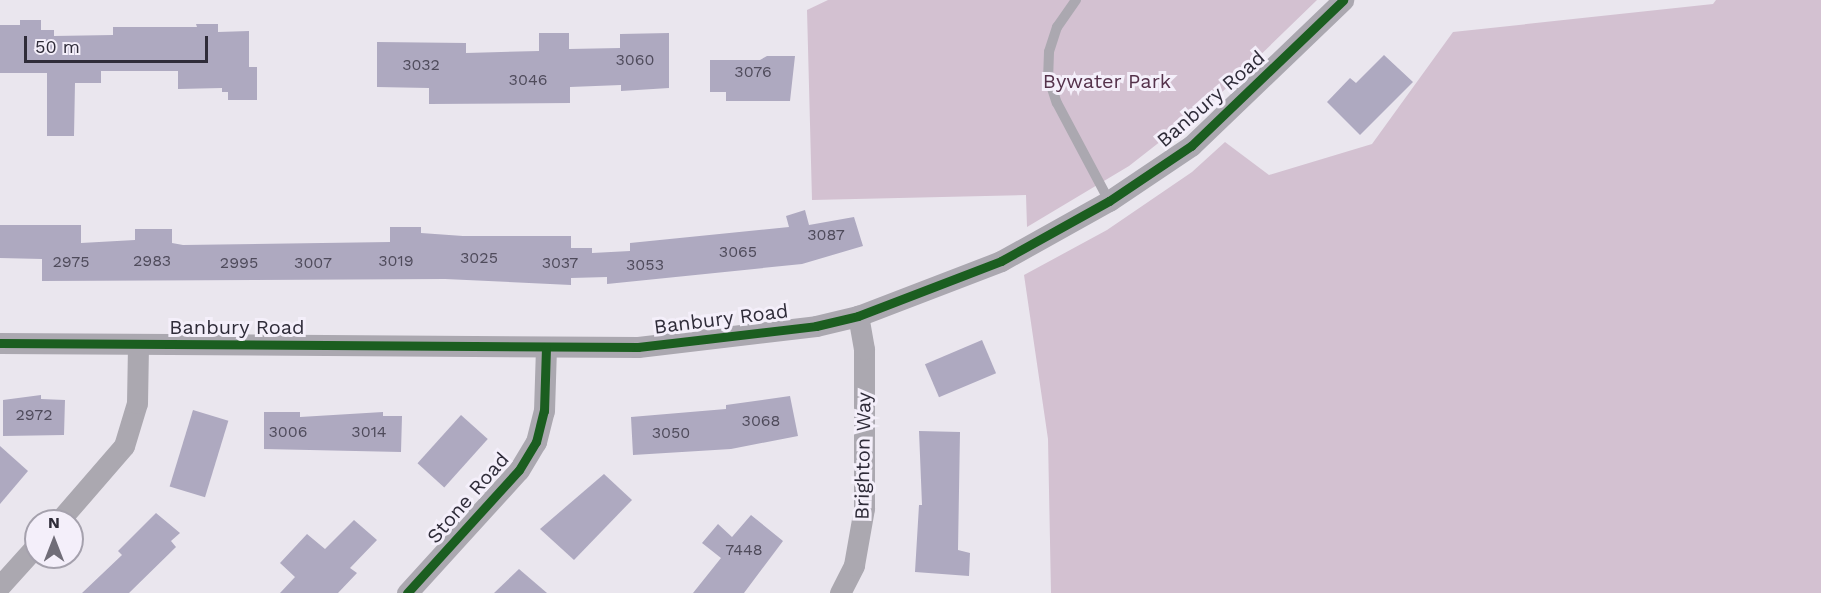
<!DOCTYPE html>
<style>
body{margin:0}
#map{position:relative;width:1821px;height:593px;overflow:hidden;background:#eae6ee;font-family:"Work Sans",sans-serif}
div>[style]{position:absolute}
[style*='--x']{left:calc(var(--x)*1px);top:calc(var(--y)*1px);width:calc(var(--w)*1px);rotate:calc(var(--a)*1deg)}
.green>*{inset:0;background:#d3c1d1}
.building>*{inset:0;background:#aea9c0;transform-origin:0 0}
.service>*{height:10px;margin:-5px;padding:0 5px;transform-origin:5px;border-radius:5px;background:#aba8b0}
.minor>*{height:21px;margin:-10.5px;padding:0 10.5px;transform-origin:10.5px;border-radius:10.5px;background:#aba8b0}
.cycleway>*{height:9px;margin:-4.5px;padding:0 4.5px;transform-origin:4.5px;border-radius:4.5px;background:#1b5e20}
span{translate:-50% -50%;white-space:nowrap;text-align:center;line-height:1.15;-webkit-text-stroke:6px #f4effa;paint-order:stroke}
.number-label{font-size:16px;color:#4f4b5b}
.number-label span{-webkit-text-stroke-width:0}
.park-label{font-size:20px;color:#55324b}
.street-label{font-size:20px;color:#2f2c39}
.north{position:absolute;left:24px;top:509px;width:60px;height:60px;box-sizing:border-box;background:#f4effa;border:2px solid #a5a1ad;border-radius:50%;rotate:0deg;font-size:16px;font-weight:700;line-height:24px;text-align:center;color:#2f2c39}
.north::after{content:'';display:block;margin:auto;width:21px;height:27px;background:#706d78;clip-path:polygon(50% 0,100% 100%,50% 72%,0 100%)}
.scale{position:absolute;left:24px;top:36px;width:184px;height:27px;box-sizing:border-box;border:3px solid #2f2c39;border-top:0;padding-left:8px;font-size:18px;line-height:21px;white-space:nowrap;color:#2f2c39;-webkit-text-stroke:4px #f4effa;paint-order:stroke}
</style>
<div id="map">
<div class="green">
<i style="clip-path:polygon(828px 0,1317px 0,1216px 98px,1129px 166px,1027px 227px,1026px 195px,812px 200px,807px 10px)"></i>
<i style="clip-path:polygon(1716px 0,1821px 0,1821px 593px,1051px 593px,1048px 439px,1024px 275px,1107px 230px,1192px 172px,1225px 142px,1269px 175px,1372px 144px,1453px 32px,1713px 4px)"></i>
</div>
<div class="building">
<i style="clip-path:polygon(20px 20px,41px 20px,41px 30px,54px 30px,54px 36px,113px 35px,113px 27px,197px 27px,196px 24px,218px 24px,218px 32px,249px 31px,249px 67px,257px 67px,257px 100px,228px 100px,228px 92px,222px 92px,222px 88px,178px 89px,178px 71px,101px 71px,101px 83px,75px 83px,74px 136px,47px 136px,47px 73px,0 73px,0 25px,20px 25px)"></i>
<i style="clip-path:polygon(539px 33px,569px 33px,569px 49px,620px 48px,620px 34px,669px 33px,669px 88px,621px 91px,621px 85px,570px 87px,570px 103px,429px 104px,429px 88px,377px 87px,377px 42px,466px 43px,466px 53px,539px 51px)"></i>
<i style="clip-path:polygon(1384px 55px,1413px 82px,1360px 135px,1327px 102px,1350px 78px,1356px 83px)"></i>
<i style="clip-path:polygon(767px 56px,795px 56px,790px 101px,726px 101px,726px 92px,710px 92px,710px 60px,760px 60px)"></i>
<i style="clip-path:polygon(805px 210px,809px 225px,854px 217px,863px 246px,802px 264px,607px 284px,607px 277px,571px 278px,571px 285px,445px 279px,42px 281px,42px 259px,0 258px,0 225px,81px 225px,81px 243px,135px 240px,135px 229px,172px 229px,172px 243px,183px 245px,390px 242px,390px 227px,421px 227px,421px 233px,463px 236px,571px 236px,571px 248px,592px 248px,592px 253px,630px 251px,630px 243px,789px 227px,786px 216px)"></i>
<i style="left:982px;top:340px;width:36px;height:62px;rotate:67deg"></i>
<i style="clip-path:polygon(41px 395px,41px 399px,65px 400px,64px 435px,3px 436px,3px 400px)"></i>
<i style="clip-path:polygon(790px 396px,798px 436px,731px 449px,633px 455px,631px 417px,726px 409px,726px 405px)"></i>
<i style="left:193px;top:410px;width:37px;height:80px;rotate:17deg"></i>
<i style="clip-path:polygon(264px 412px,300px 412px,300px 417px,383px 412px,383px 416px,402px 416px,401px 452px,264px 449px)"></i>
<i style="left:461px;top:415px;width:36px;height:65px;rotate:42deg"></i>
<i style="clip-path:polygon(919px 431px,960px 432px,958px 550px,970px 553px,969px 576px,915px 572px,919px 505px,922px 505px)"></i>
<i style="clip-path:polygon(0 446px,28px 471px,0 504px)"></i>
<i style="clip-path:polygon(604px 474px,632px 500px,574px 560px,540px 529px)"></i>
<i style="clip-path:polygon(156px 513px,180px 533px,171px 541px,176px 547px,129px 593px,82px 593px,122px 555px,118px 551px)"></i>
<i style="clip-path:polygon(751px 515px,783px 541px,744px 593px,693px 593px,721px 558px,702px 543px,718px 524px,732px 537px)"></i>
<i style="clip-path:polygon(354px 520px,377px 540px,350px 568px,357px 573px,338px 593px,280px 593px,295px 577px,280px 563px,307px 534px,325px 549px)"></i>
<i style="clip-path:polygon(519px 569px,547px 593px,494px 593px)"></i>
</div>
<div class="service">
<i style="--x:1076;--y:0;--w:33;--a:125"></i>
<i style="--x:1057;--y:27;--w:26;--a:108"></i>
<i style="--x:1049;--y:52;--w:24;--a:92"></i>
<i style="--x:1048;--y:76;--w:28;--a:72"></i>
<i style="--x:1057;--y:103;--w:111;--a:62"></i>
</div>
<div class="minor">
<i style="--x:0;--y:343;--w:638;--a:0.36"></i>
<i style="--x:638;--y:347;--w:179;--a:-6.7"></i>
<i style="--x:816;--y:326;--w:43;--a:-13.4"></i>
<i style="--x:858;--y:316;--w:153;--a:-21"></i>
<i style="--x:1001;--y:261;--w:124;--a:-29.1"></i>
<i style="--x:1109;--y:201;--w:99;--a:-33.9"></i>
<i style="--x:1191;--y:146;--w:211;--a:-43.8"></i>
<i style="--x:59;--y:521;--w:99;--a:-49.1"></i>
<i style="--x:124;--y:446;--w:45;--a:-73.2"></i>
<i style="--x:137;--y:403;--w:59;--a:-89"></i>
<i style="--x:0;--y:586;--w:54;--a:-48"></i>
<i style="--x:407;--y:593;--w:166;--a:-47.7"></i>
<i style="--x:519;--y:470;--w:33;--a:-59"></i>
<i style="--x:536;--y:442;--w:32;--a:-76"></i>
<i style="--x:544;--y:411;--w:64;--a:-88.2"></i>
<i style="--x:840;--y:593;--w:31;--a:-63"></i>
<i style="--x:854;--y:565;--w:58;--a:-80"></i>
<i style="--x:864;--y:508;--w:159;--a:-90"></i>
<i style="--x:864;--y:349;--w:34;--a:-100"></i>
</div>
<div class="cycleway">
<i style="--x:0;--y:343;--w:638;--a:0.36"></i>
<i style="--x:638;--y:347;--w:179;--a:-6.7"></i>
<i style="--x:816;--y:326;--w:43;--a:-13.4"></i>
<i style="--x:858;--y:316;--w:153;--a:-21"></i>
<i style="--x:1001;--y:261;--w:124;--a:-29.1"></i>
<i style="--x:1109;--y:201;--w:99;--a:-33.9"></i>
<i style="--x:1191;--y:146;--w:211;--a:-43.8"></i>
<i style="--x:407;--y:593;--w:166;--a:-47.7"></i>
<i style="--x:519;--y:470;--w:33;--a:-59"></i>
<i style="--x:536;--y:442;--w:32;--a:-76"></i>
<i style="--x:544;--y:411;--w:64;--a:-88.2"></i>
</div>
<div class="number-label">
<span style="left:635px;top:60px">3060</span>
<span style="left:421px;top:65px">3032</span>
<span style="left:753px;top:72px">3076</span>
<span style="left:528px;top:80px">3046</span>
<span style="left:826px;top:235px">3087</span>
<span style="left:738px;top:252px">3065</span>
<span style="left:479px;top:258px">3025</span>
<span style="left:152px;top:261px">2983</span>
<span style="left:396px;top:261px">3019</span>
<span style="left:71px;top:262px">2975</span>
<span style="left:239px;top:263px">2995</span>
<span style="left:313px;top:263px">3007</span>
<span style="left:560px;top:263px">3037</span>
<span style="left:645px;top:265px">3053</span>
<span style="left:34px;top:415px">2972</span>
<span style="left:761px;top:421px">3068</span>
<span style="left:288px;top:432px">3006</span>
<span style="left:369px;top:432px">3014</span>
<span style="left:671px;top:433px">3050</span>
<span style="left:744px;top:550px">7448</span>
</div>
<div class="park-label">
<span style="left:1107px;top:81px">Bywater Park</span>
</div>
<div class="street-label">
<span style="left:1211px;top:99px;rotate:-41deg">Banbury Road</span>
<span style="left:721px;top:319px;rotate:-7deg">Banbury Road</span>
<span style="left:237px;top:327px">Banbury Road</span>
<span style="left:863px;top:456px;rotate:-89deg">Brighton Way</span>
<span style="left:468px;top:498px;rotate:-49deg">Stone Road</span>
</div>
<div class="north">N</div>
<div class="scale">50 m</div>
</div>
